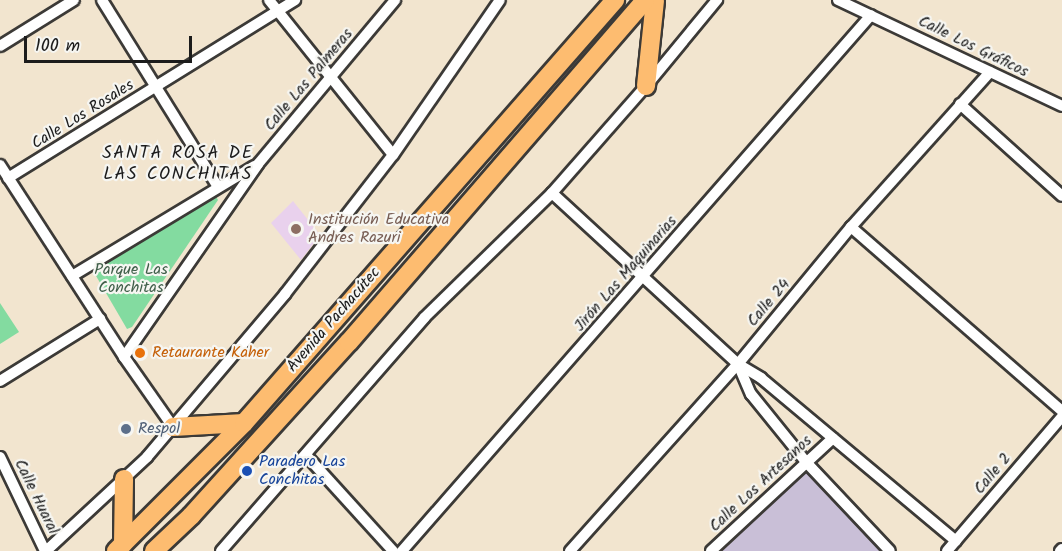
<!DOCTYPE html>
<meta charset="utf-8">
<style>
body{margin:0}
#map{position:relative;width:1062px;height:551px;overflow:hidden;background:#f2e5cf;font-family:Kalam,sans-serif}
div>[style]{position:absolute}
[style*='--x']{left:calc(var(--x)*1px);top:calc(var(--y)*1px);width:calc(var(--w)*1px);rotate:calc(var(--a)*1deg)}
.built>*{inset:0;background:#e9d1ed}
.industrial>*{inset:0;background:#c9bfd7}
.green>*{inset:0;background:#83dba0}
.roads{filter:drop-shadow(2px 0 #3c3a37) drop-shadow(-2px 0 #3c3a37) drop-shadow(0 2px #3c3a37) drop-shadow(0 -2px #3c3a37)}
.minor>*{height:10px;margin:-5px;padding:0 5px;transform-origin:5px;border-radius:5px;background:#fff}
.primary>*{height:18px;margin:-9px;padding:0 9px;transform-origin:9px;border-radius:9px;background:#fdbc70}
.dots>*{width:16px;height:16px;translate:-50% -50%;box-sizing:border-box;border:3px solid #f6f6f2;border-radius:50%}
span{translate:-50% -50%;white-space:nowrap;text-align:center;line-height:1.15;-webkit-text-stroke:4.5px #f6f6f2;paint-order:stroke}
.street-label{font-size:16px;color:#1c1c1c}
.education-label{font-size:16px;color:#785e54}
.left{translate:0 -50%;text-align:left}
.park-label{font-size:16px;color:#405f4a}
.food-label{font-size:16px;color:#c56008}
.service-label{font-size:16px;color:#4e5e75}
.transit-label{font-size:16px;color:#164399}
.neighbourhood-label{font-size:18px;color:#1c1c1c;letter-spacing:1.5px}
.scale{position:absolute;left:24px;top:36px;width:168px;height:27px;box-sizing:border-box;border:3px solid #1c1c1c;border-top:0;padding-left:8px;font-size:18px;line-height:21px;white-space:nowrap;color:#1c1c1c;-webkit-text-stroke:4px #f6f6f2;paint-order:stroke}
</style>
<div id="map">
<div class="built">
<i style="clip-path:polygon(293px 201px,320px 235px,301px 260px,271px 223px)"></i>
</div>
<div class="industrial">
<i style="clip-path:polygon(807px 472px,880px 551px,722px 551px)"></i>
</div>
<div class="green">
<i style="clip-path:polygon(214px 193px,218px 200px,132px 327px,127px 329px,92px 269px)"></i>
<i style="clip-path:polygon(0 303px,19px 332px,0 344px)"></i>
</div>
<div class="roads">
<div class="minor">
<i style="--x:102;--y:0;--w:220;--a:58.2"></i>
<i style="--x:269;--y:0;--w:198;--a:51.3"></i>
<i style="--x:838;--y:0;--w:248;--a:25.3"></i>
<i style="--x:0;--y:46;--w:87;--a:-31.9"></i>
<i style="--x:960;--y:104;--w:137;--a:42"></i>
<i style="--x:0;--y:165;--w:229;--a:57.1"></i>
<i style="--x:124;--y:357;--w:85;--a:55"></i>
<i style="--x:8;--y:178;--w:338;--a:-31.8"></i>
<i style="--x:552;--y:193;--w:253;--a:42.6"></i>
<i style="--x:738;--y:364;--w:27;--a:31"></i>
<i style="--x:761;--y:378;--w:254;--a:39.9"></i>
<i style="--x:851;--y:227;--w:280;--a:41.1"></i>
<i style="--x:72;--y:276;--w:213;--a:-31.1"></i>
<i style="--x:124;--y:357;--w:235;--a:-55.2"></i>
<i style="--x:258;--y:164;--w:214;--a:-50.1"></i>
<i style="--x:738;--y:364;--w:33;--a:67"></i>
<i style="--x:751;--y:394;--w:87;--a:51"></i>
<i style="--x:806;--y:462;--w:122;--a:46.7"></i>
<i style="--x:0;--y:381;--w:118;--a:-31.8"></i>
<i style="--x:306;--y:455;--w:130;--a:47.8"></i>
<i style="--x:0;--y:457;--w:104;--a:64.4"></i>
<i style="--x:46;--y:551;--w:138;--a:-42.9"></i>
<i style="--x:147;--y:457;--w:214;--a:-49.7"></i>
<i style="--x:285;--y:294;--w:176;--a:-52.2"></i>
<i style="--x:393;--y:155;--w:188;--a:-55.4"></i>
<i style="--x:221;--y:551;--w:310;--a:-48.9"></i>
<i style="--x:425;--y:317;--w:177;--a:-44.3"></i>
<i style="--x:552;--y:193;--w:142;--a:-48.7"></i>
<i style="--x:646;--y:86;--w:112;--a:-50.5"></i>
<i style="--x:402;--y:551;--w:712;--a:-48.81"></i>
<i style="--x:570;--y:551;--w:251;--a:-48.1"></i>
<i style="--x:738;--y:364;--w:178;--a:-50.5"></i>
<i style="--x:851;--y:227;--w:208;--a:-48.1"></i>
<i style="--x:711;--y:551;--w:166;--a:-42.8"></i>
<i style="--x:947;--y:551;--w:177;--a:-49.4"></i>
<i style="--x:1060;--y:551;--w:3;--a:-45"></i>
</div>
<div class="primary">
<i style="--x:646;--y:86;--w:86;--a:-84"></i>
<i style="--x:173;--y:427;--w:71;--a:-3.2"></i>
<i style="--x:123;--y:544;--w:65;--a:-89.1"></i>
<i style="--x:116;--y:551;--w:181;--a:-45"></i>
<i style="--x:244;--y:423;--w:563;--a:-48.75"></i>
<i style="--x:154;--y:551;--w:51;--a:-43.4"></i>
<i style="--x:191;--y:516;--w:235;--a:-47.8"></i>
<i style="--x:349;--y:342;--w:452;--a:-49.1"></i>
</div>
</div>
<div class="dots">
<i style="left:296px;top:229px;background:#8d6e63"></i>
<i style="left:140px;top:353px;background:#e8710a"></i>
<i style="left:126px;top:429px;background:#5c6f8a"></i>
<i style="left:247px;top:471px;background:#1a4fb4"></i>
</div>
<div class="street-label">
<span style="left:973px;top:47px;rotate:26deg">Calle Los Gráficos</span>
<span style="left:309px;top:80px;rotate:-50deg">Calle Las Palmeras</span>
<span style="left:83px;top:115px;rotate:-32deg">Calle Los Rosales</span>
<span style="left:626px;top:274px;rotate:-49deg">Jirón Las Maquinarias</span>
<span style="left:769px;top:303px;rotate:-50deg">Calle 24</span>
<span style="left:334px;top:320px;rotate:-49deg">Avenida Pachacútec</span>
<span style="left:993px;top:474px;rotate:-50deg">Calle 2</span>
<span style="left:761px;top:484px;rotate:-43deg">Calle Los Artesanos</span>
<span style="left:36px;top:497px;rotate:64deg">Calle Huaral</span>
</div>
<div class="education-label">
<span class="left" style="left:308px;top:229px">Institución Educativa<br>Andres Razuri</span>
</div>
<div class="park-label">
<span style="left:131px;top:279px">Parque Las<br>Conchitas</span>
</div>
<div class="food-label">
<span class="left" style="left:152px;top:353px">Retaurante Kaher</span>
</div>
<div class="service-label">
<span class="left" style="left:138px;top:429px">Respol</span>
</div>
<div class="transit-label">
<span class="left" style="left:259px;top:471px">Paradero Las<br>Conchitas</span>
</div>
<div class="neighbourhood-label">
<span style="left:178px;top:165px">SANTA ROSA DE<br>LAS CONCHITAS</span>
</div>
<div class="scale">100 m</div>
</div>
